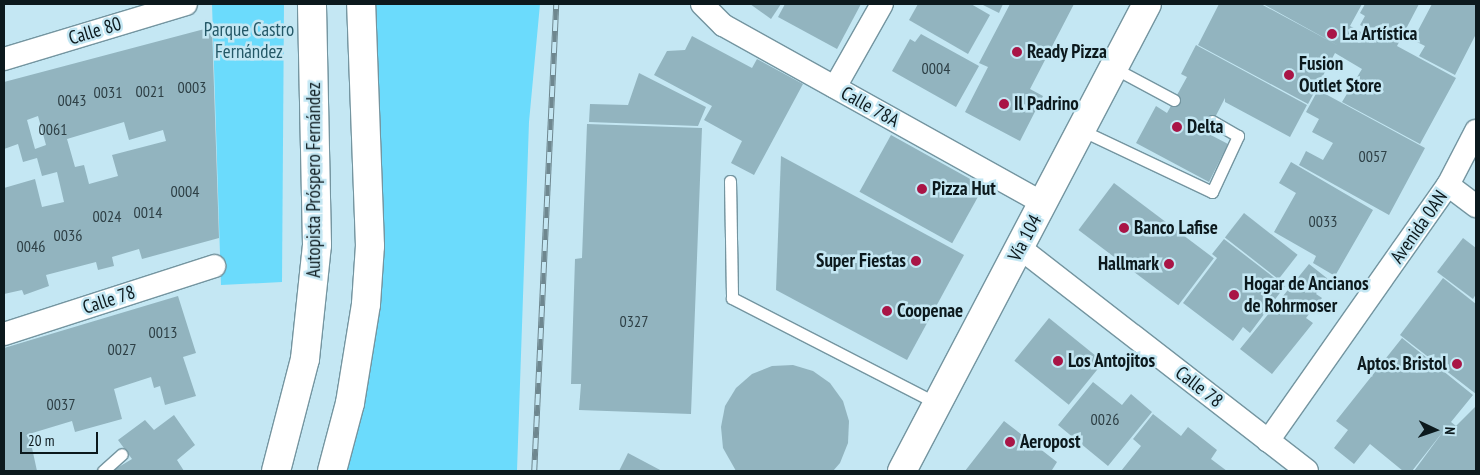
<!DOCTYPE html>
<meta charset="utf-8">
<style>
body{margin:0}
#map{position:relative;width:1480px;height:475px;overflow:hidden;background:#c4e7f3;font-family:"PT Sans Narrow",sans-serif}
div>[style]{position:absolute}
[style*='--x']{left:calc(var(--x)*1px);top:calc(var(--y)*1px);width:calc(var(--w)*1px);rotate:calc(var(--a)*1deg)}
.green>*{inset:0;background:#6bdbfc}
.building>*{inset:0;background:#92b4bf;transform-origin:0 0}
.roads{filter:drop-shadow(1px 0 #7495a0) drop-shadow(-1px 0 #7495a0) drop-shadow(0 1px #7495a0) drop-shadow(0 -1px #7495a0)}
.lane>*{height:11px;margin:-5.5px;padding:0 5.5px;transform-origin:5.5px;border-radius:5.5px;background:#fff}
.street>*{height:22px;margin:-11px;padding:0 11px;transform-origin:11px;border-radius:11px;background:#fff}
.secondary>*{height:28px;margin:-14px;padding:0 14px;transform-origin:14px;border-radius:14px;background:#fff}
.highway>*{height:28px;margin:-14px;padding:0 14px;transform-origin:14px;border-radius:14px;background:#fff}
.rail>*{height:5.5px;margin-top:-2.75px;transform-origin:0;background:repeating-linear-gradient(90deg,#c4e7f3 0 11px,#6e878f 0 22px);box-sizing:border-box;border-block:1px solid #6e878f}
.dots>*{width:14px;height:14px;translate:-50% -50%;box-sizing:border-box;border:2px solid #c4e7f3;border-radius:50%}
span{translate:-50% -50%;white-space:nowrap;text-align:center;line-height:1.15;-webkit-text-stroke:5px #c4e7f3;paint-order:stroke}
.number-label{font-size:16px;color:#2e4046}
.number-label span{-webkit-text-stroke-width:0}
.park-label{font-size:19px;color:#245867}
.street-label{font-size:19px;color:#0c191d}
.poi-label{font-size:19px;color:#0c191d;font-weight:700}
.left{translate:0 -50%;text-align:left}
.right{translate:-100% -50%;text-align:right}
.frame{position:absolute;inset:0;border:5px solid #0c191d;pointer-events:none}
.north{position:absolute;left:1410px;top:405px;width:50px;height:50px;-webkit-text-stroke:4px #c4e7f3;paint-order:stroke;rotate:93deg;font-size:14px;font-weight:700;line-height:20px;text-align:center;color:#0c191d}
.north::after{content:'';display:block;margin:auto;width:18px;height:22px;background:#0c191d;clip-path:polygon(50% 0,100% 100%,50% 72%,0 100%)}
.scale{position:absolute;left:20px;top:432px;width:78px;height:22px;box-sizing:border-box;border:2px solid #0c191d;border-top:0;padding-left:6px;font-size:15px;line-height:18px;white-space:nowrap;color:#0c191d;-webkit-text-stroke:4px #c4e7f3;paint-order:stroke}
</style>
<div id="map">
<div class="green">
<i style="clip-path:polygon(212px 4px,284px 4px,282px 282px,221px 285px)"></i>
<i style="clip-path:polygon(367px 4px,540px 4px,529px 122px,517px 471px,339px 471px,353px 428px)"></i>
</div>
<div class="building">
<i style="clip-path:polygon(750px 4px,781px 4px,771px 19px)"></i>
<i style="clip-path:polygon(785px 4px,861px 4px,837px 49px,778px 17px)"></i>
<i style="clip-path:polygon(918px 4px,971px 4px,990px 15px,968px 54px,909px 20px)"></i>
<i style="clip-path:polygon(981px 4px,1003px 4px,999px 13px)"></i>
<i style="clip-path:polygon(1010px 4px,1074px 4px,1030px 89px,1043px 96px,1020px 141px,965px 112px,988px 67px,979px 63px)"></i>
<i style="clip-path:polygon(1219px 4px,1261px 4px,1339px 46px,1263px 4px,1362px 4px,1350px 26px,1361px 32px,1364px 27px,1360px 25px,1365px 16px,1360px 13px,1365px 4px,1419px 4px,1397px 46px,1456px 78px,1420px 144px,1342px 102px,1362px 69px,1335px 53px,1308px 104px,1198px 45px)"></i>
<i style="clip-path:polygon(1432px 4px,1476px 4px,1476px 34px,1455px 75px,1419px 56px,1425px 46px,1413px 40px)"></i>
<i style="clip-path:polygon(evenodd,212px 27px,219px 238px,142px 259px,139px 249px,112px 257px,114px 266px,98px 270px,96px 262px,46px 275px,49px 286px,24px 295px,22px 290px,4px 294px,4px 188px,35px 179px,42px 207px,64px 202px,57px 172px,42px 176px,37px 158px,23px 162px,18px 144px,4px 149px,4px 82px,212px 27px,38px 116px,46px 145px,35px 149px,27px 120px,38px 116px,212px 27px,124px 122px,129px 140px,163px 130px,166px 141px,112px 155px,118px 176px,89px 184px,84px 165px,75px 167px,67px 139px,124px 122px)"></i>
<i style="clip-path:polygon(921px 34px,979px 66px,956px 107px,892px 71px,910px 39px,915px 42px)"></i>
<i style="clip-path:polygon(692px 36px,752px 68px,757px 59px,803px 84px,754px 175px,731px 163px,742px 141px,704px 120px,712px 106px,654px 75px,667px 51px,685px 50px)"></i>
<i style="clip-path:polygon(1196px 45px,1307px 105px,1290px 137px,1225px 102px,1225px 98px,1207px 133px,1228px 144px,1209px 182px,1136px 143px,1156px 106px,1167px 113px,1187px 77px,1181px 74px)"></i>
<i style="clip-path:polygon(639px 73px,706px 107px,698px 126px,589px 122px,590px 104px,628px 105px)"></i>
<i style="clip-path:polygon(1318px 90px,1425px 148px,1389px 215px,1299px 165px,1306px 151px,1323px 160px,1333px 143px,1312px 132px,1319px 119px,1306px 112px)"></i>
<i style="clip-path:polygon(587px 124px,702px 128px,691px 414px,579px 410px,581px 384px,571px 384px,575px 259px,582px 258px)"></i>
<i style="left:891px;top:135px;width:106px;height:65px;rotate:29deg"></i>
<i style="clip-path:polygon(781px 156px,964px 255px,907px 360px,776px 290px)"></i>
<i style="clip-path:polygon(1291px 162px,1373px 210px,1335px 276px,1313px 263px,1316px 256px,1274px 232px,1296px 193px,1279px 183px)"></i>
<i style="left:1114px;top:183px;width:125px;height:59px;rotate:37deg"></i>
<i style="left:1244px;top:213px;width:68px;height:31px;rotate:38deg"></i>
<i style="clip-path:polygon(1463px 238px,1476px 248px,1476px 294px,1473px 299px,1437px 272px)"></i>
<i style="clip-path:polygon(1224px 239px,1285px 286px,1250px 333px,1243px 327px,1233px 341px,1183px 303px,1217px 258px,1212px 254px)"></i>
<i style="clip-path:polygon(1309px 264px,1328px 279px,1316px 294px,1322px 298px,1306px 318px,1313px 323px,1272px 374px,1240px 349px)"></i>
<i style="clip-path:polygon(1443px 278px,1476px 304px,1476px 394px,1400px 335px)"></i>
<i style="clip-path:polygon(178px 296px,196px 353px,183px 357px,196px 396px,165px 405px,160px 386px,154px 388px,151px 377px,114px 389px,122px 419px,75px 432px,72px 421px,29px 434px,37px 471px,4px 471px,4px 348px)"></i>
<i style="left:1049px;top:318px;width:70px;height:55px;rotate:39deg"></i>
<i style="clip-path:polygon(1402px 338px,1473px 395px,1451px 422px,1456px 426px,1476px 406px,1476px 471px,1414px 471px,1445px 429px,1412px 471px,1403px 471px,1370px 444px,1354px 464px,1334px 448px,1348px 430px,1336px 421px)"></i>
<i style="clip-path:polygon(793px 365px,813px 371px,830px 383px,843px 401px,849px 421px,848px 443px,840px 463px,833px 471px,736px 471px,723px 448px,721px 427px,725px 406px,736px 388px,752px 374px,772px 366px)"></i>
<i style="clip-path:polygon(1093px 382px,1122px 405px,1131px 394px,1152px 412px,1108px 466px,1058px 425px)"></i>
<i style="clip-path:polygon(1153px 414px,1181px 436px,1188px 427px,1217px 450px,1211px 459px,1227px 471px,1121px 471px,1141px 446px,1133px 439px)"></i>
<i style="clip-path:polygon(174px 415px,195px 445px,177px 460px,184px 471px,112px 471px,132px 459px,118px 440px,145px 420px,154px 430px)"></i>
<i style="clip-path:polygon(1004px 421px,1057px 462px,1052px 470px,1054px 471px,965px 471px)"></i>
<i style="clip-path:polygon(628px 453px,662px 471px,619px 471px)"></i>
</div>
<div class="roads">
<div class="lane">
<i style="--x:1114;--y:68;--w:68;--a:28.1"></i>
<i style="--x:1081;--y:130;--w:145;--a:25.3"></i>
<i style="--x:1212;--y:192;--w:62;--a:-65.1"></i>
<i style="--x:1238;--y:136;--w:30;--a:-150"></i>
<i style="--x:730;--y:181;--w:117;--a:89"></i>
<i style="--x:732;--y:298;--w:232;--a:27.2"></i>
<i style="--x:103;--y:471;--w:25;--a:-42"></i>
</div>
<div class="street">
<i style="--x:702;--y:4;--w:30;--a:45"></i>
<i style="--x:723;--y:25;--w:366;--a:29.1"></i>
<i style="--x:4;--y:59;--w:190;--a:-16.8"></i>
<i style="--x:835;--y:87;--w:95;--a:-60.5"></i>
<i style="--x:1448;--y:185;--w:35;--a:37"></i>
<i style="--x:1020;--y:248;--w:363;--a:37.8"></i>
<i style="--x:4;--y:334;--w:221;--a:-17.9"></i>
<i style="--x:1268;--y:441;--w:313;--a:-54.9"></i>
<i style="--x:1448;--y:185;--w:61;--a:-62.6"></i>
</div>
<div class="secondary">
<i style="--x:902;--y:471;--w:527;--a:-62.32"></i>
</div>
<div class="highway">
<i style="--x:276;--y:471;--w:116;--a:-75.5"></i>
<i style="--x:305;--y:359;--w:115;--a:-84"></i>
<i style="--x:317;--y:245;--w:241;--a:-91.2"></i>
<i style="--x:332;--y:471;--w:70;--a:-75.2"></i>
<i style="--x:350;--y:403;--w:100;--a:-80.8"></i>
<i style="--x:366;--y:304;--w:58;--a:-86.1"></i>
<i style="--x:370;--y:246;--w:242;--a:-92.1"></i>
</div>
</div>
<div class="rail">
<i style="--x:534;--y:471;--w:468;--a:-87.3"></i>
</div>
<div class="dots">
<i style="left:1332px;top:34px;background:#a91546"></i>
<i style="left:1017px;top:52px;background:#a91546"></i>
<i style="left:1289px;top:75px;background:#a91546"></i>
<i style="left:1004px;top:104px;background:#a91546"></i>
<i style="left:1177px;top:127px;background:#a91546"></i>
<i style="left:922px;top:189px;background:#a91546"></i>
<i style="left:1124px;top:228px;background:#a91546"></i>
<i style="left:916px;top:261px;background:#a91546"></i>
<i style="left:1169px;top:264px;background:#a91546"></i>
<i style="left:1234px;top:295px;background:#a91546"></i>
<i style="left:887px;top:311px;background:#a91546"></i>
<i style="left:1058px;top:361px;background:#a91546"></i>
<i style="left:1457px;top:364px;background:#a91546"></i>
<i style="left:1010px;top:442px;background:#a91546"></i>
</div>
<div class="number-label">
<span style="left:936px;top:68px">0004</span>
<span style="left:192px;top:87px">0003</span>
<span style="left:150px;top:91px">0021</span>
<span style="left:108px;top:92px">0031</span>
<span style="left:72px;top:100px">0043</span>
<span style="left:53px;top:129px">0061</span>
<span style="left:1373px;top:156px">0057</span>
<span style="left:185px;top:191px">0004</span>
<span style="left:148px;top:212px">0014</span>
<span style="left:107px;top:216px">0024</span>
<span style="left:1323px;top:221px">0033</span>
<span style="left:68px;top:235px">0036</span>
<span style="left:31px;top:246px">0046</span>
<span style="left:634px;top:321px">0327</span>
<span style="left:163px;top:332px">0013</span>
<span style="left:122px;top:349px">0027</span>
<span style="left:61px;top:404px">0037</span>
<span style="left:1105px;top:419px">0026</span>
</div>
<div class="park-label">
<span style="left:249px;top:41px">Parque Castro<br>Fernández</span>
</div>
<div class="street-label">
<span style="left:95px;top:31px;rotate:-17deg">Calle 80</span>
<span style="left:870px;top:107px;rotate:29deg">Calle 78A</span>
<span style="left:314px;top:180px;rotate:-90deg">Autopista Próspero Fernández</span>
<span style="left:1419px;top:227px;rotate:-55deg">Avenida 0AN</span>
<span style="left:1025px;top:238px;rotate:-62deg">Vía 104</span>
<span style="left:109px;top:300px;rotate:-18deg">Calle 78</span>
<span style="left:1199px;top:387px;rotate:38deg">Calle 78</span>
</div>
<div class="poi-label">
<span class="left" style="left:1342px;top:34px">La Artística</span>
<span class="left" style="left:1027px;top:52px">Ready Pizza</span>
<span class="left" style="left:1299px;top:75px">Fusion<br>Outlet Store</span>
<span class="left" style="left:1014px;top:104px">Il Padrino</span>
<span class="left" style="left:1187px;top:127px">Delta</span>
<span class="left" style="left:932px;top:189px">Pizza Hut</span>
<span class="left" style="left:1134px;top:228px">Banco Lafise</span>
<span class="right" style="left:906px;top:261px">Super Fiestas</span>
<span class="right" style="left:1159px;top:264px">Hallmark</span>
<span class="left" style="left:1244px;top:295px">Hogar de Ancianos<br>de Rohrmoser</span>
<span class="left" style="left:897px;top:311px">Coopenae</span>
<span class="left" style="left:1068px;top:361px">Los Antojitos</span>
<span class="right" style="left:1447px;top:364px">Aptos. Bristol</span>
<span class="left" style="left:1020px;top:442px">Aeropost</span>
</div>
<div class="frame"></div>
<div class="north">N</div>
<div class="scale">20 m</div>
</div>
